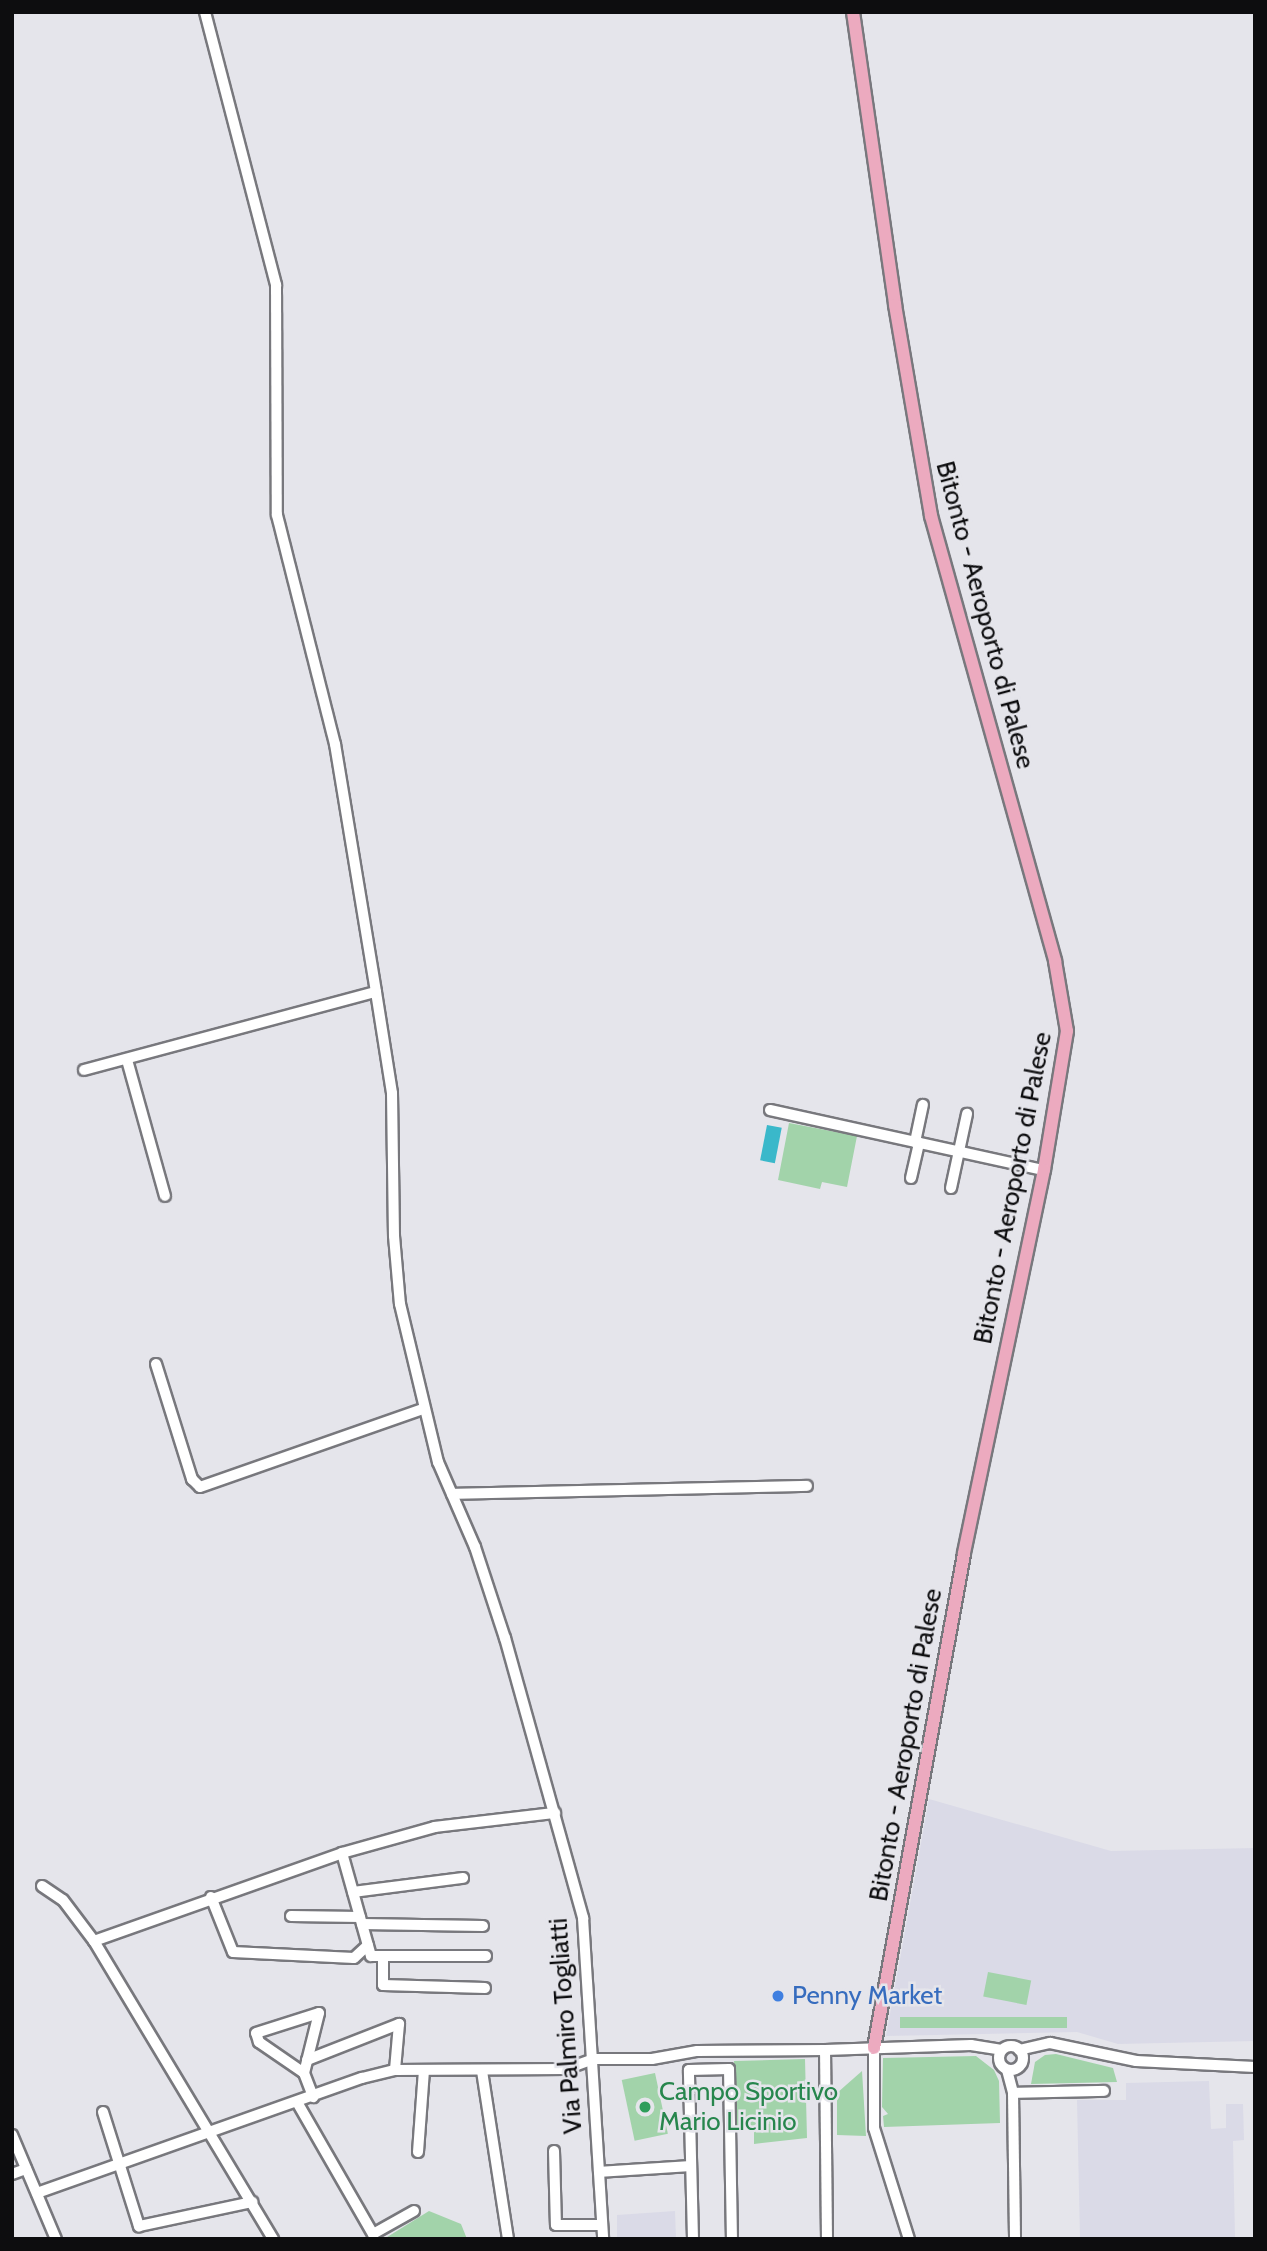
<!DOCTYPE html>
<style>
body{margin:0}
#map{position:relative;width:1267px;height:2251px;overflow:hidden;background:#e5e5eb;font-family:Cabin,sans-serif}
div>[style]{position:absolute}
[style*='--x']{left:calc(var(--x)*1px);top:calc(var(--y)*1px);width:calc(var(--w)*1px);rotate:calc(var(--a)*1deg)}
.built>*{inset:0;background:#dadae7}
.green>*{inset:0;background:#a2d3aa;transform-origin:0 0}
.water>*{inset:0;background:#3ab8ca;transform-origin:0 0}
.roads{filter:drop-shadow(2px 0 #78787d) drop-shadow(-2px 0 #78787d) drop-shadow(0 2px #78787d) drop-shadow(0 -2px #78787d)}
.minor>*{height:10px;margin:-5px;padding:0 5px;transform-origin:5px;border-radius:5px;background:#fff}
.minor>.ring{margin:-5px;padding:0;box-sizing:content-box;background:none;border:10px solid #fff;border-radius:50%}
.major>*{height:12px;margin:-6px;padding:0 6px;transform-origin:6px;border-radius:6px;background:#ecaabf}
.dots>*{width:19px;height:19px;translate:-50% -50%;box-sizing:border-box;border:4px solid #e5e5eb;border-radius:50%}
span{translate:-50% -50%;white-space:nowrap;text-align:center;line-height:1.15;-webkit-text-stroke:5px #e5e5eb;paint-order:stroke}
.street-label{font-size:26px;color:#0d0d0f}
.shop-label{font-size:26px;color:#366cbe}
.left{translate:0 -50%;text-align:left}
.leisure-label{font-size:26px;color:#27864d}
.frame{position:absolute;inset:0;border:14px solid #0d0d0f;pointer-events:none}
</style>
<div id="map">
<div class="built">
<i style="clip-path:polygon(929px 1799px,1111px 1851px,1255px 1848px,1255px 2041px,1118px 2044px,1077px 2032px,886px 2036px)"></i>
<i style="clip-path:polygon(1209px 2081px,1211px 2129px,1226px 2128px,1226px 2104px,1243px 2104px,1244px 2140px,1233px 2141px,1235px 2237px,1080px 2239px,1077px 2100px,1126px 2100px,1126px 2083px)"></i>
<i style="clip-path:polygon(675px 2211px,676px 2239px,617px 2239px,617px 2215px)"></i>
</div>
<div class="green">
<i style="clip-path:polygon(789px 1123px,857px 1136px,847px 1187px,822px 1182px,820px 1189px,778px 1180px)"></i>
<i style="left:988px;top:1972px;width:44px;height:25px;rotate:11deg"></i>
<i style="left:1067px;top:2017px;width:11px;height:167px;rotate:90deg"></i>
<i style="clip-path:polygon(1056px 2054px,1113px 2068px,1117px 2082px,1031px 2084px,1035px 2062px,1045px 2055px)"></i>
<i style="clip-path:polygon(976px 2056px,994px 2070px,999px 2081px,1000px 2123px,884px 2127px,883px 2116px,888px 2114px,882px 2107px,883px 2058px)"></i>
<i style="clip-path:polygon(805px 2059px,807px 2138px,754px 2144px,754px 2130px,736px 2130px,734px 2061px)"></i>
<i style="clip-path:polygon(862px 2071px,866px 2136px,837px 2135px,837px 2093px)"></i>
<i style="left:655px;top:2073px;width:62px;height:34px;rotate:78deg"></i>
<i style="clip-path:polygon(429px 2211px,461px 2224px,467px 2239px,384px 2239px)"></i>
</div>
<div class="water">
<i style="left:767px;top:1125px;width:15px;height:36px;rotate:11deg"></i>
</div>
<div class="roads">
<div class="minor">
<i style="--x:205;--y:12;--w:282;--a:75.4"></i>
<i style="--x:276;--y:285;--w:230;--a:89.8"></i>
<i style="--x:277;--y:515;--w:236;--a:75.8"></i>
<i style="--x:335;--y:744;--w:251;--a:80.6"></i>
<i style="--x:376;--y:992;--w:102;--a:81"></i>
<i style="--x:392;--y:1093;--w:143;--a:89.2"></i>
<i style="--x:394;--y:1236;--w:68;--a:85"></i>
<i style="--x:400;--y:1304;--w:163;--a:76.5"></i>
<i style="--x:438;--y:1462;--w:93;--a:66.5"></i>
<i style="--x:475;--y:1547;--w:96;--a:71.8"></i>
<i style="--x:505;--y:1638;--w:291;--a:74.4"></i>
<i style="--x:583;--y:1918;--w:322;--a:86.4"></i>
<i style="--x:127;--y:1060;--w:141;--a:74.4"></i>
<i style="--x:84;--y:1070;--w:302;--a:-15"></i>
<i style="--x:770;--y:1110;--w:280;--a:12.4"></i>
<i style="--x:915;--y:1142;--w:38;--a:-78"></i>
<i style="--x:911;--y:1178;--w:36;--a:-77"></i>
<i style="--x:951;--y:1188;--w:76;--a:-77.8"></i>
<i style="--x:156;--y:1364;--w:121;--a:72.6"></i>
<i style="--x:192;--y:1479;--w:11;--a:45"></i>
<i style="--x:200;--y:1487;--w:236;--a:-19.3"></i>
<i style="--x:452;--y:1494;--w:355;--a:-1.3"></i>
<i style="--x:342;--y:1853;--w:107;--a:74.3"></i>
<i style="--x:371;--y:1956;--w:115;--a:0"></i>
<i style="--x:42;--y:1886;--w:25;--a:34"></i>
<i style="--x:63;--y:1900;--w:51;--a:52.9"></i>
<i style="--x:94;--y:1941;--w:348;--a:59"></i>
<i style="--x:353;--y:1892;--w:111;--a:-7.3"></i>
<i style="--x:211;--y:1897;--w:59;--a:68.2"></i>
<i style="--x:233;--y:1952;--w:121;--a:2.8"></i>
<i style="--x:354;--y:1958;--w:19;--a:-43"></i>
<i style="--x:291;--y:1916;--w:69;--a:0.8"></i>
<i style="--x:362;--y:1924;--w:121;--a:0.9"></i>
<i style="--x:94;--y:1941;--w:263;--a:-19.5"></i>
<i style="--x:342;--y:1853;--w:97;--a:-15.6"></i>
<i style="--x:435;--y:1827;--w:121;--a:-6.7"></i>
<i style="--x:383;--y:1956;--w:29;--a:90"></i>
<i style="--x:383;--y:1985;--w:102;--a:1.7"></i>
<i class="ring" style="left:999px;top:2046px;width:14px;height:14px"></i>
<i style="--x:874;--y:2048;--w:80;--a:90"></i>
<i style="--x:874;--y:2128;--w:116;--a:72.5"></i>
<i style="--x:1019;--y:2050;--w:32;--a:-13"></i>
<i style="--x:1050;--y:2043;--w:88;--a:11.8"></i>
<i style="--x:1136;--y:2061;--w:119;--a:2.9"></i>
<i style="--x:307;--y:2060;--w:99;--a:-21.4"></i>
<i style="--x:399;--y:2024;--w:46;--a:95"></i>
<i style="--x:1007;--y:2070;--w:24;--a:75"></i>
<i style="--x:1013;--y:2093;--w:146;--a:89.2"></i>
<i style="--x:482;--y:2071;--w:170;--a:81.2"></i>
<i style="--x:304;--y:2073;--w:55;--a:-145.4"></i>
<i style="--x:259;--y:2042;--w:9;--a:-108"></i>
<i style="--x:256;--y:2033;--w:66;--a:-17.6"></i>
<i style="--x:319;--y:2013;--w:62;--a:104"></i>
<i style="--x:304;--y:2073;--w:26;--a:69"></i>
<i style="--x:1013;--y:2093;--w:91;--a:-1.3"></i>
<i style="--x:297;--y:2102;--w:152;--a:60.1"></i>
<i style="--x:373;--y:2234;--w:47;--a:-29.3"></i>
<i style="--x:103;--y:2112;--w:120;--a:72.5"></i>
<i style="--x:139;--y:2226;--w:116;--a:-12"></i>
<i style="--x:12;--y:2135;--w:113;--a:67.1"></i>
<i style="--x:554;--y:2151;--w:74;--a:88.5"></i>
<i style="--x:556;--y:2225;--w:46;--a:0"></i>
<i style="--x:418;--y:2152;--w:82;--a:-85.8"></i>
<i style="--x:599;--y:2172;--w:91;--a:-3.8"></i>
<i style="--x:12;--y:2174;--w:15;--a:-20"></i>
<i style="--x:37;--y:2193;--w:345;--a:-19.5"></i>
<i style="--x:362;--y:2078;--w:34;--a:-14"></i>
<i style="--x:395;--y:2070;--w:171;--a:-0.3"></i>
<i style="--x:566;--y:2069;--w:29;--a:-20"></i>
<i style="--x:593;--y:2059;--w:59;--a:0"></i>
<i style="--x:652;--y:2059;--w:46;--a:-10.1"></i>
<i style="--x:697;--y:2051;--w:128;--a:-0.4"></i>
<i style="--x:693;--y:2239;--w:169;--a:-91.4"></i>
<i style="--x:689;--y:2070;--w:40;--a:-1.4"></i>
<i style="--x:729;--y:2069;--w:170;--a:89"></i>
<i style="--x:827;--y:2239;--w:189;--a:-90.6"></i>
<i style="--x:825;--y:2050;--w:146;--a:-2"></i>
<i style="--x:971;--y:2045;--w:31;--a:9"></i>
</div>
<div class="major">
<i style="--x:853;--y:12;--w:296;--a:81.8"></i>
<i style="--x:895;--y:305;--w:214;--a:80.3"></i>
<i style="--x:931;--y:516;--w:462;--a:74.4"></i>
<i style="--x:1055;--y:961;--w:71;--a:80.3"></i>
<i style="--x:1067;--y:1031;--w:141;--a:99.4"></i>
<i style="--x:1044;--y:1170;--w:392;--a:101.8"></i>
<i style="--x:964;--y:1554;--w:502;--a:100.33"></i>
</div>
</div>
<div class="dots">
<i style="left:778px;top:1996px;background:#3f7fe0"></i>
<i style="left:645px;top:2107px;background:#2e9e5b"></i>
</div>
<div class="street-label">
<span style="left:985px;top:615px;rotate:75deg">Bitonto - Aeroporto di Palese</span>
<span style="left:1013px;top:1188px;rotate:-79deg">Bitonto - Aeroporto di Palese</span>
<span style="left:906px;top:1745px;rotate:-80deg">Bitonto - Aeroporto di Palese</span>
<span style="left:566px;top:2026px;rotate:-94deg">Via Palmiro Togliatti</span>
</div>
<div class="shop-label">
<span class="left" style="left:792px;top:1996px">Penny Market</span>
</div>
<div class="leisure-label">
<span class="left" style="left:659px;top:2107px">Campo Sportivo<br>Mario Licinio</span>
</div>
<div class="frame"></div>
</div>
